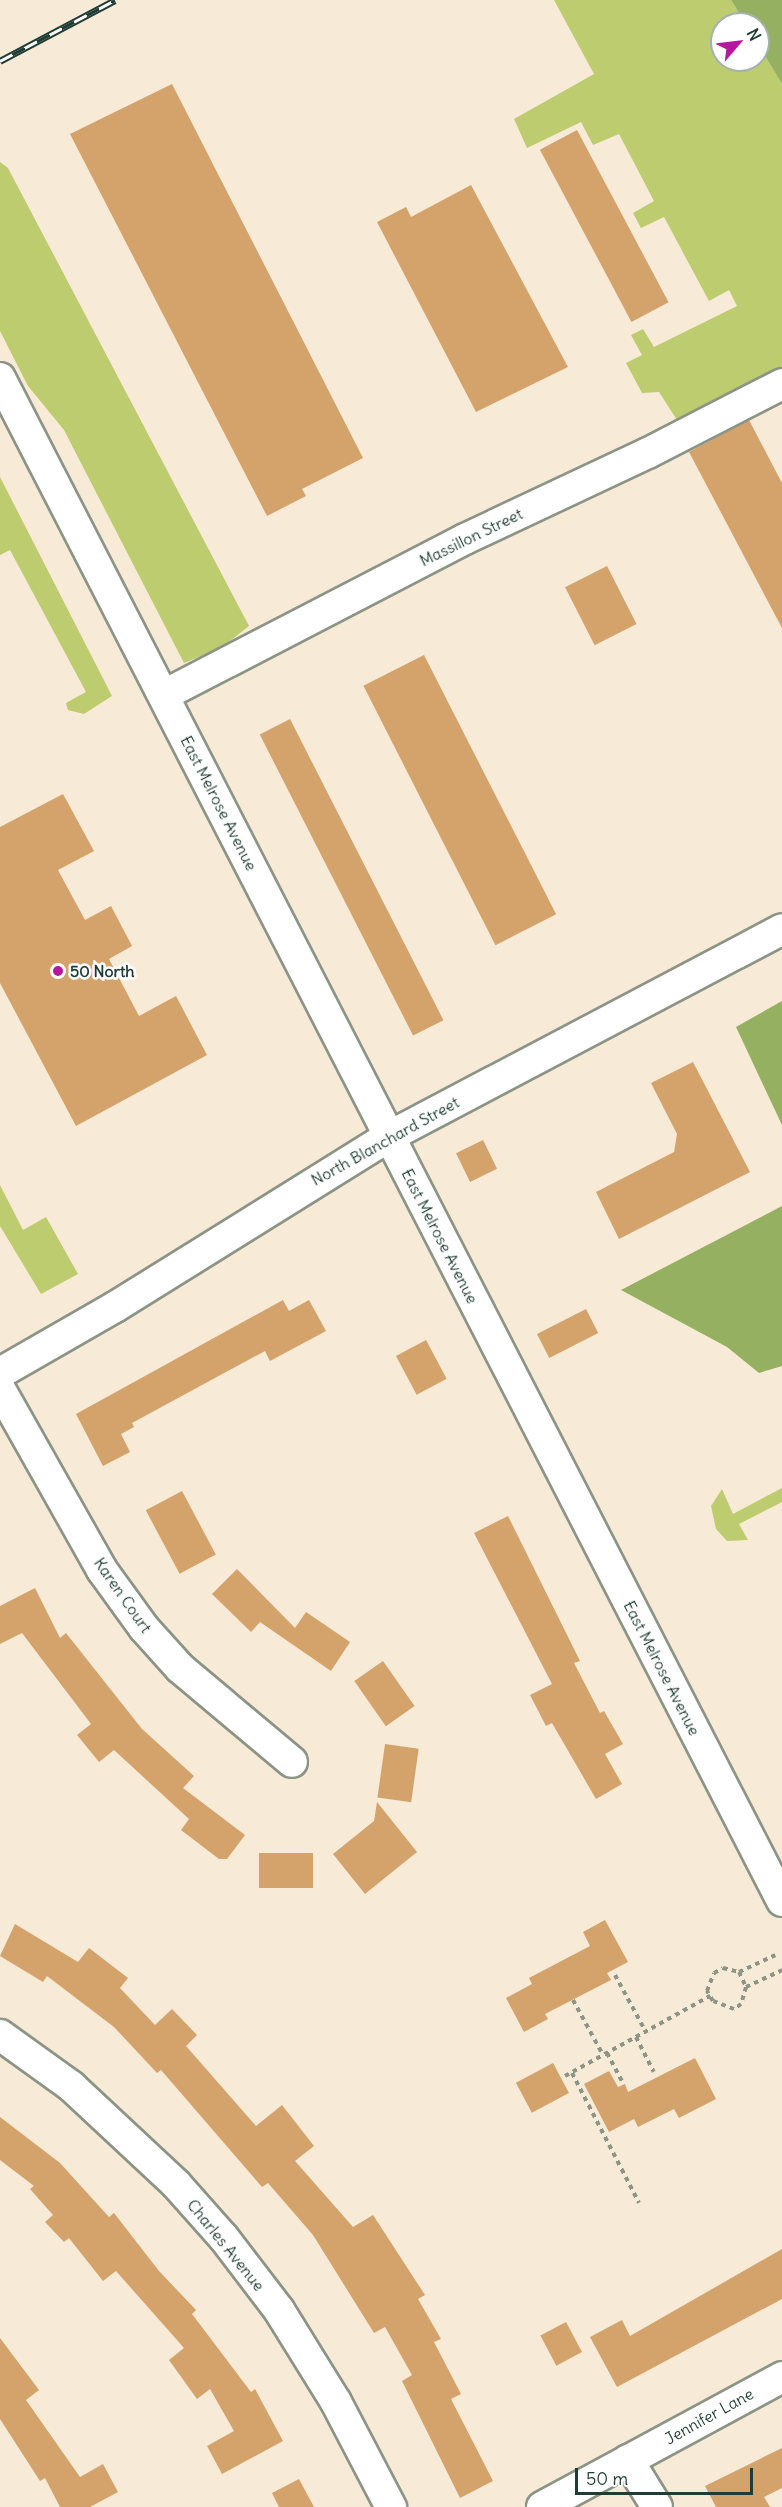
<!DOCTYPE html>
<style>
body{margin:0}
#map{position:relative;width:782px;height:2507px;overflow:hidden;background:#f7ead6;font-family:Delius,sans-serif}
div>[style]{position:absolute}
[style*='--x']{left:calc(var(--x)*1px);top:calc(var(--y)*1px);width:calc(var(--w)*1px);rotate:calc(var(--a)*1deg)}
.green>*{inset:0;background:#bdcc6e}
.forest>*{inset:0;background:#96b061}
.building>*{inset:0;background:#d4a36c;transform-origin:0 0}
.path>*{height:4px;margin-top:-2px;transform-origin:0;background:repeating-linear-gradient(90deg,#8b9485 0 4.5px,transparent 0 9px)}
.roads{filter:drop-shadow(2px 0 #8b9485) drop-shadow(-2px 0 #8b9485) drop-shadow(0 2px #8b9485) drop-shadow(0 -2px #8b9485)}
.minor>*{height:30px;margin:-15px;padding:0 15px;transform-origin:15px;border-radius:15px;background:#fff}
.rail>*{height:7px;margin-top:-3.5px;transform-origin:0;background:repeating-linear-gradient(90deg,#fff 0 14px,#1f3d34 0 28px);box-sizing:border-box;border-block:2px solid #1f3d34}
.dots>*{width:16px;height:16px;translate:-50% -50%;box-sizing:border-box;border:3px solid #fff;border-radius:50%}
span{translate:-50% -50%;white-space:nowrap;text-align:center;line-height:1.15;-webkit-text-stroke:5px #fff;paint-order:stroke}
.street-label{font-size:16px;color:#1f3d34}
.poi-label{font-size:16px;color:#1f3d34;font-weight:700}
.left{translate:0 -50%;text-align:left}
.north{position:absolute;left:710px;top:12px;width:60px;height:60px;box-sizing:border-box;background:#fff;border:2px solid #a5b1ae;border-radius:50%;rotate:62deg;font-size:16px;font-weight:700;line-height:24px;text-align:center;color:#1f3d34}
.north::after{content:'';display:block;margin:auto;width:21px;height:27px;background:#b5179e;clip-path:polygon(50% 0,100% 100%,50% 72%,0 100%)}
.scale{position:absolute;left:575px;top:2468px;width:178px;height:27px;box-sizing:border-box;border:3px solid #1f3d34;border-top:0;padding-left:8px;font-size:18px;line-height:21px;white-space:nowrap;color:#1f3d34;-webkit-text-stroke:4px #fff;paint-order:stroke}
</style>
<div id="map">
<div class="green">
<i style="clip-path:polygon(554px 0,731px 0,746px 24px,722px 24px,722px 60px,758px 60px,758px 44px,782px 84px,782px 369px,679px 423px,659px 392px,642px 393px,626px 363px,642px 355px,631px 335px,643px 329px,654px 347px,737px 306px,729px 290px,709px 301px,664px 217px,641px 228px,633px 213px,654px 201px,619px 134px,593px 145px,581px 122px,527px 148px,514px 119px,594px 74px)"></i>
<i style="clip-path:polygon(0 162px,8px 168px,249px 626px,221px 648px,184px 663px,64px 430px,28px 386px,0 331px)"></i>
<i style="clip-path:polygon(0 477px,112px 696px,84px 714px,68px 710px,66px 703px,86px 692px,10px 550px,0 555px)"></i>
<i style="clip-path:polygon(0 1185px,23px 1230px,46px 1217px,78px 1274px,41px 1294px,0 1226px)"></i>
<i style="clip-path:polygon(782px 1488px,782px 1502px,739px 1524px,748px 1540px,727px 1541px,716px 1529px,711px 1506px,722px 1489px,733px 1514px)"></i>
</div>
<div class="forest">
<i style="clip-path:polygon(731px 0,782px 0,782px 84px,758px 44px,758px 24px,746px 24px)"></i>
<i style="clip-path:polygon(782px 1001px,782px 1125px,736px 1027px)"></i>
<i style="clip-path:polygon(782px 1206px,782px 1366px,759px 1373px,727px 1347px,621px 1290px)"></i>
</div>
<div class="building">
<i style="clip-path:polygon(172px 84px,363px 458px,302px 489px,306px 496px,267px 516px,70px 134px)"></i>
<i style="left:577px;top:130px;width:195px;height:42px;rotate:62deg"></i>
<i style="clip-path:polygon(471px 185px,568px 367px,476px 412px,377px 222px,406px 207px,411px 217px)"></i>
<i style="clip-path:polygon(749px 420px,782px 483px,782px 628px,689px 452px)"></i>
<i style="left:607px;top:566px;width:65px;height:47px;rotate:63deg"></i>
<i style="left:424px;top:655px;width:291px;height:68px;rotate:63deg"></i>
<i style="left:290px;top:719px;width:338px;height:34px;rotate:63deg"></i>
<i style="clip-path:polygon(63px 794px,94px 851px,58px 870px,85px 920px,111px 906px,132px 946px,109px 959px,139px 1016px,176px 996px,207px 1055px,76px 1126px,0 983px,0 827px)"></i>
<i style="clip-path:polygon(693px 1062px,750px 1172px,619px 1239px,596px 1192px,674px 1152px,677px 1134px,651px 1083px)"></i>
<i style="left:483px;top:1140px;width:32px;height:30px;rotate:64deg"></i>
<i style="clip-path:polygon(283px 1300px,289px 1311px,309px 1300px,326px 1331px,270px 1361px,265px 1351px,132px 1423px,134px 1427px,121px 1434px,130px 1452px,103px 1466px,76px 1414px)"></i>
<i style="left:586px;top:1309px;width:27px;height:55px;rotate:63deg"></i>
<i style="left:426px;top:1340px;width:44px;height:34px;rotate:62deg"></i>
<i style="left:182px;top:1491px;width:72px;height:41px;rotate:62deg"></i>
<i style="clip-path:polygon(508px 1516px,580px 1661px,574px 1663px,600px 1713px,604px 1711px,623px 1744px,605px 1754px,622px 1784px,596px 1799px,552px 1723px,546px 1726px,530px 1695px,552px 1684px,474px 1533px)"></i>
<i style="clip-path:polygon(237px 1569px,295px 1628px,306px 1612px,350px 1642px,331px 1671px,260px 1622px,251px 1632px,212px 1594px)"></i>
<i style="clip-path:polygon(35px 1588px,60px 1638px,66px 1633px,142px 1729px,194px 1776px,183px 1788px,245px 1835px,227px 1859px,219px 1859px,181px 1830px,189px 1819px,114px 1750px,99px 1762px,77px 1735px,91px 1724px,22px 1633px,0 1644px,0 1606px)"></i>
<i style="left:383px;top:1661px;width:55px;height:35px;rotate:55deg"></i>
<i style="left:385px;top:1744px;width:34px;height:54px;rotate:8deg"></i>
<i style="clip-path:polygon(377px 1802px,417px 1852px,365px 1894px,333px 1854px,374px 1821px)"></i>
<i style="left:259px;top:1853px;width:54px;height:35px"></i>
<i style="clip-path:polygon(605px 1920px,628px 1962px,607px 1973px,611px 1980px,545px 2014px,548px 2019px,524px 2032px,506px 1998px,532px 1984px,529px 1978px,590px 1946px,583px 1932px)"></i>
<i style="clip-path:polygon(15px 1924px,78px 1962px,89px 1948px,128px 1978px,120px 1988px,155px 2025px,172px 2009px,197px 2035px,186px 2046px,256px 2126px,282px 2105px,314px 2146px,295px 2161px,353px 2227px,373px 2215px,425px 2295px,418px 2299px,441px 2339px,434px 2342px,461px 2394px,451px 2399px,493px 2481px,460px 2498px,402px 2381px,412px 2375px,385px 2327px,374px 2333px,313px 2235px,268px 2183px,262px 2187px,161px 2070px,157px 2073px,114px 2027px,47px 1976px,43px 1982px,0 1956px)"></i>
<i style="clip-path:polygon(695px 2058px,716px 2099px,679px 2118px,674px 2109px,638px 2127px,634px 2119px,609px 2132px,584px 2084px,609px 2071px,618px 2087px,625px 2084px,628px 2092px)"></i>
<i style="left:553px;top:2063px;width:34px;height:42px;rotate:62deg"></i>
<i style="clip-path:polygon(0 2117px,60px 2163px,109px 2217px,114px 2213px,159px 2271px,196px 2310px,192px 2314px,251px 2392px,255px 2389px,283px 2441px,222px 2474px,207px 2446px,234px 2431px,210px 2389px,197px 2399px,169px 2360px,184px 2348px,116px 2271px,103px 2281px,69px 2238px,64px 2242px,45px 2222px,53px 2215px,30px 2189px,34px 2186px,0 2160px)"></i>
<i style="clip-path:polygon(782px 2249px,782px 2299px,617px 2387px,590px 2337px,622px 2320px,630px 2336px)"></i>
<i style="left:566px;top:2322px;width:34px;height:29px;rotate:62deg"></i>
<i style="clip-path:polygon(0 2338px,39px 2390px,26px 2400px,80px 2477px,103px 2464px,118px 2492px,90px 2507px,60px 2507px,45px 2478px,40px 2481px,0 2419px)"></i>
<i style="clip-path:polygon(782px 2448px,782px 2488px,764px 2497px,770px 2507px,716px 2507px,705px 2486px)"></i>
<i style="clip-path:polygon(299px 2479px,314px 2507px,279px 2507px,272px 2493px)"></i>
</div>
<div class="path">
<i style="--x:739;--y:1972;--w:17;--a:65"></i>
<i style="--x:746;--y:1987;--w:18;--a:106"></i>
<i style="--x:741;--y:2004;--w:9;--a:144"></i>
<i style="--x:734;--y:2009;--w:22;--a:-159"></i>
<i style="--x:713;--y:2001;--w:12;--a:-121"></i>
<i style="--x:707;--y:1991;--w:19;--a:-69"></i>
<i style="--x:714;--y:1973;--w:10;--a:-29"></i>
<i style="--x:723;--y:1968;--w:16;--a:14"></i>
<i style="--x:739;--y:1972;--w:40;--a:-25"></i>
<i style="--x:615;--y:1975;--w:65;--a:61.5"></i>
<i style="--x:746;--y:1987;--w:40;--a:-25"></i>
<i style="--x:573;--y:2000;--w:63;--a:61.4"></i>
<i style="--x:636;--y:2037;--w:39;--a:63"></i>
<i style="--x:607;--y:2053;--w:32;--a:62"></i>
<i style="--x:572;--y:2073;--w:146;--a:62.7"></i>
<i style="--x:565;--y:2076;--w:166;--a:-28.9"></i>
</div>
<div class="roads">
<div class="minor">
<i style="--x:0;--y:378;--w:1712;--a:62.82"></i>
<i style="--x:164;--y:695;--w:339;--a:-27.4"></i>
<i style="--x:465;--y:539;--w:202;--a:-25.2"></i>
<i style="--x:648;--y:453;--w:151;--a:-27.2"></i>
<i style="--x:0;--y:1373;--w:133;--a:-29.9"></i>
<i style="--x:115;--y:1307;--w:324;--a:-31.9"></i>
<i style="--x:390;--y:1136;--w:443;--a:-27.8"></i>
<i style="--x:0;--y:1389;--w:208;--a:60.6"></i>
<i style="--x:102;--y:1570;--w:72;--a:54.1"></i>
<i style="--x:144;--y:1628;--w:54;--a:48"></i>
<i style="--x:180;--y:1668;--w:146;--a:40"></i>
<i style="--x:0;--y:2035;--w:87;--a:35.7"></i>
<i style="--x:71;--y:2086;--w:144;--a:43"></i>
<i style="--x:176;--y:2184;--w:72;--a:48.4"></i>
<i style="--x:224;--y:2238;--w:91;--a:52.6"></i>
<i style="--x:279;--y:2310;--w:108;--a:58.2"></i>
<i style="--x:336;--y:2402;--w:119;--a:62.4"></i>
<i style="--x:628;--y:2460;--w:55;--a:58.3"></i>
<i style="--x:542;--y:2507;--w:273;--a:-28.4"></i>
</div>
</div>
<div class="rail">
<i style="--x:0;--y:61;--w:130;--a:-27.9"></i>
</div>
<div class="dots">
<i style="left:58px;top:971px;background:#b5179e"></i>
</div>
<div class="street-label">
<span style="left:471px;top:537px;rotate:-26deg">Massillon Street</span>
<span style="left:219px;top:803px;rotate:63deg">East Melrose Avenue</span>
<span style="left:385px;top:1141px;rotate:-29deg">North Blanchard Street</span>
<span style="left:440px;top:1236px;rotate:63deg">East Melrose Avenue</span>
<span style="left:123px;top:1595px;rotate:55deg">Karen Court</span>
<span style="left:662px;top:1668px;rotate:63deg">East Melrose Avenue</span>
<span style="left:226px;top:2245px;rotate:51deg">Charles Avenue</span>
<span style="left:709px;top:2416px;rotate:-29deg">Jennifer Lane</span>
</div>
<div class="poi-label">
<span class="left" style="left:70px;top:971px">50 North</span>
</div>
<div class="north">N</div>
<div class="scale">50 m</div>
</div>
